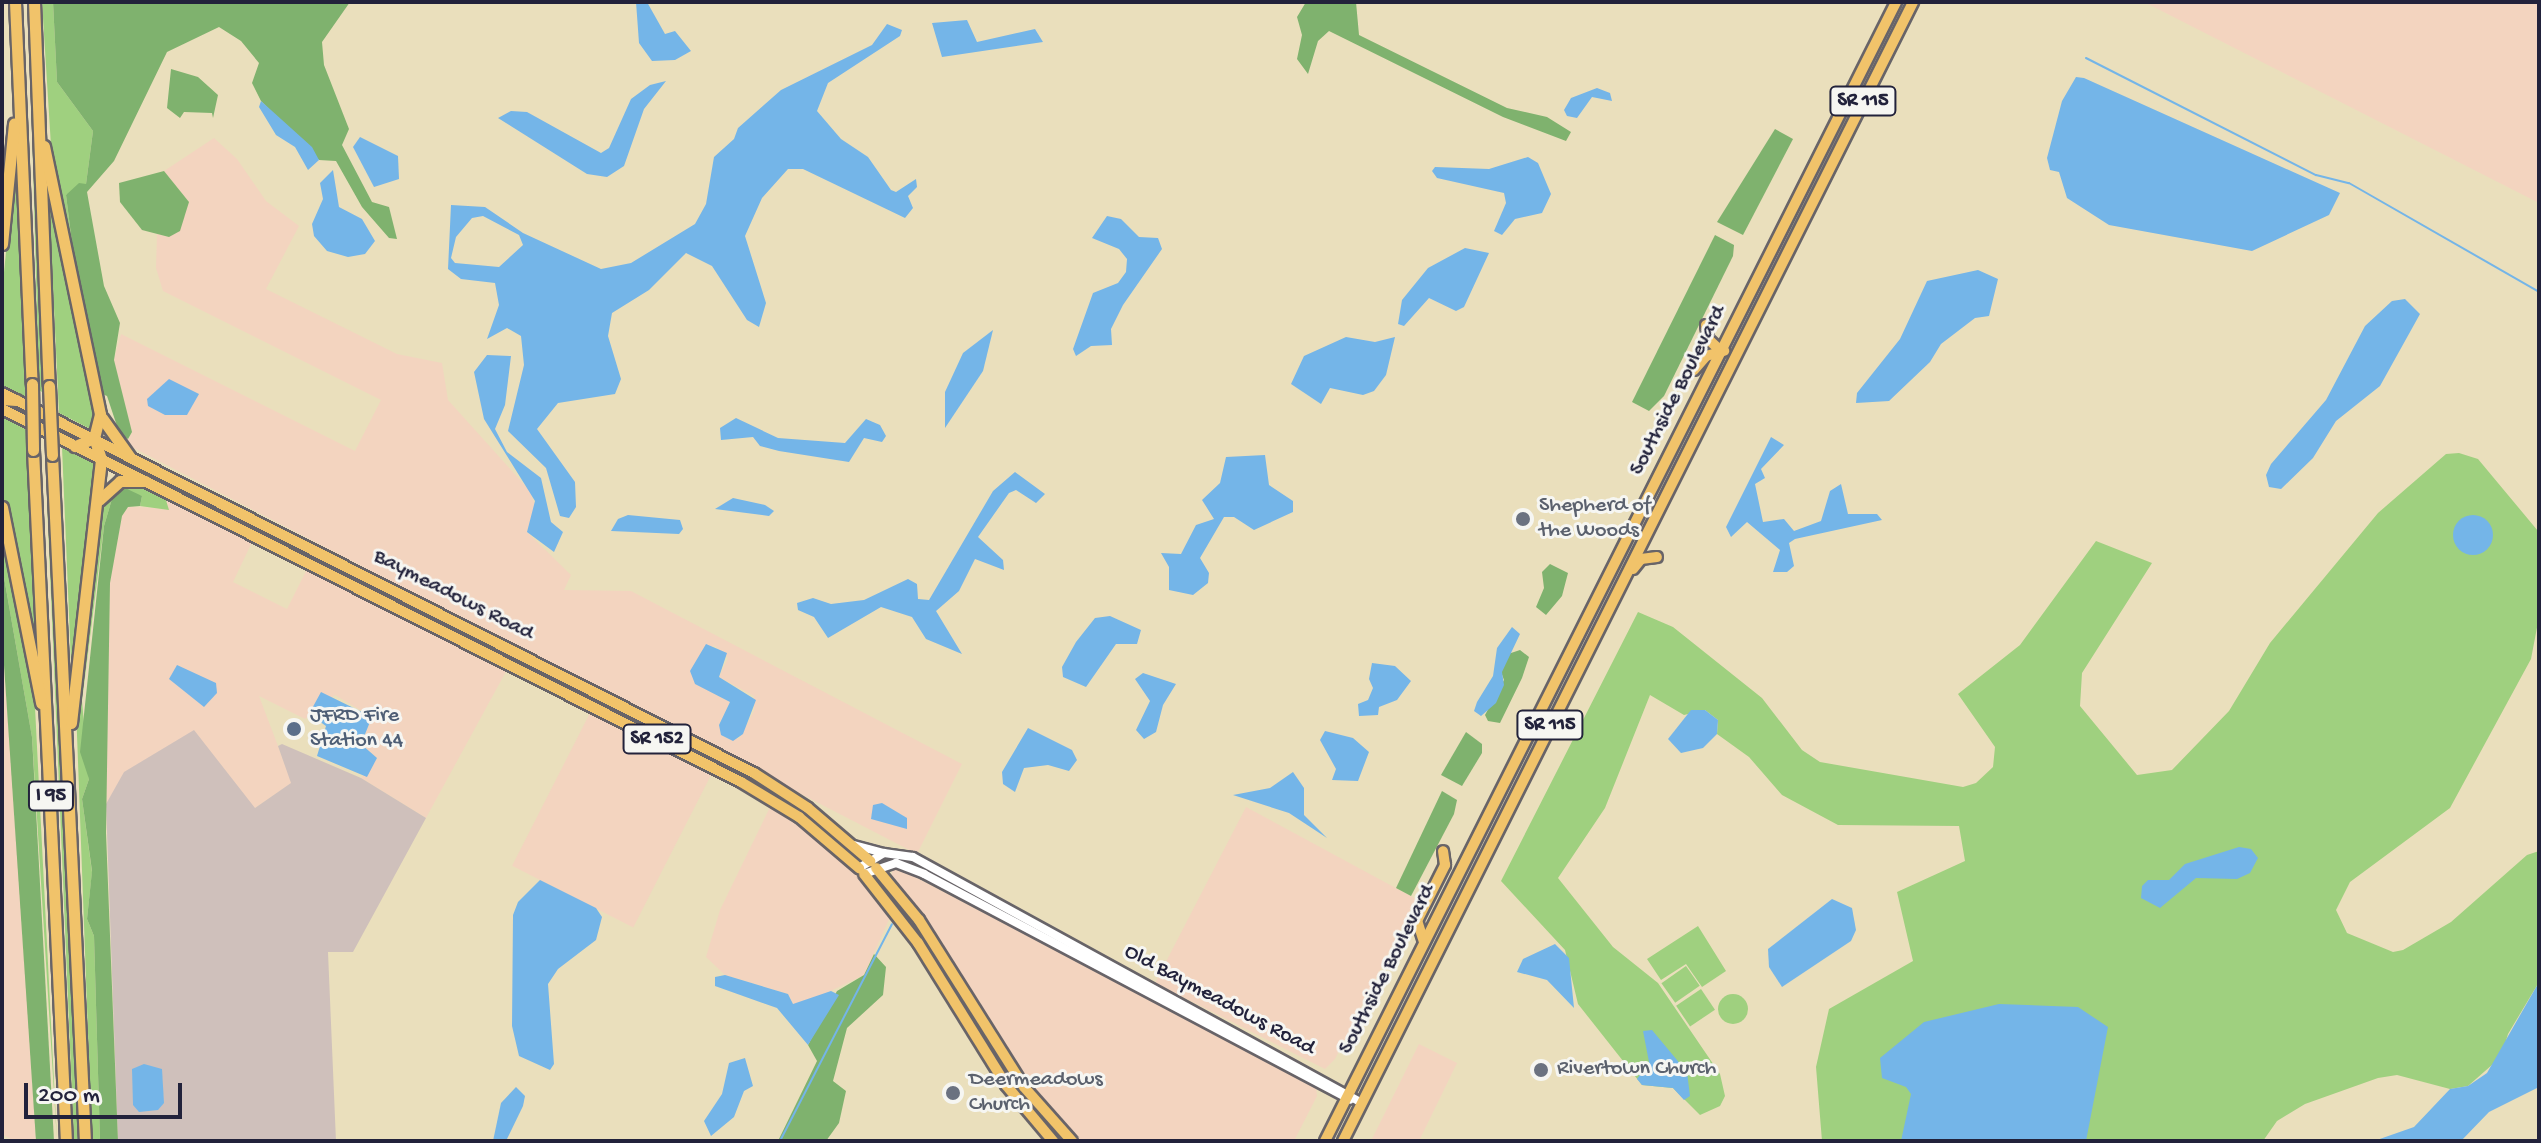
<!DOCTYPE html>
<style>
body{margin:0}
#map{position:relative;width:2541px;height:1143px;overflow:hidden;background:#eadfbc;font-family:"Gochi Hand",sans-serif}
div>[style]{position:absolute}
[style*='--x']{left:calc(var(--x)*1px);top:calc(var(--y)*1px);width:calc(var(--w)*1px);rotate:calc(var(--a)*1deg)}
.built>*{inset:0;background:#f3d4bf;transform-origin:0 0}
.industrial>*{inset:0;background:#cfc0bb}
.green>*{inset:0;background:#9fd07f;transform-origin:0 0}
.round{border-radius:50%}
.forest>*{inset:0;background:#7fb26e}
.water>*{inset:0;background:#74b5e8}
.stream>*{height:2px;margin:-1px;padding:0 1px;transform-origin:1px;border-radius:1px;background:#74b5e8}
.roads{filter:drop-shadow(2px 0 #686468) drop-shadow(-2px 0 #686468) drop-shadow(0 2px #686468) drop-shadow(0 -2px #686468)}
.tertiary>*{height:8px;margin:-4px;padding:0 4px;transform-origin:4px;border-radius:4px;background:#fff}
.primary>*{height:10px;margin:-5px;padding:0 5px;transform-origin:5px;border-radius:5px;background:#f1c36a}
.trunk>*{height:10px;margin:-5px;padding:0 5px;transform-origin:5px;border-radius:5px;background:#f1c36a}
.motorway>*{height:11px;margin:-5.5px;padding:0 5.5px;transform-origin:5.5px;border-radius:5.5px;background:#f1c36a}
.bridges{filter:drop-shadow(2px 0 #686468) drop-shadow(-2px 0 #686468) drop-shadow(0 2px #686468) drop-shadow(0 -2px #686468)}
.motorway-bridge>*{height:11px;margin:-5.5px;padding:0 5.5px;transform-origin:5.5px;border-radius:5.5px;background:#f1c36a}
.dots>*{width:22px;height:22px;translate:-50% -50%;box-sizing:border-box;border:4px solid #f6f6f2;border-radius:50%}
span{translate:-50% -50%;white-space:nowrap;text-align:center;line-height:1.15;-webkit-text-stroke:6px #f6f6f2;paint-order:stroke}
.shield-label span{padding:2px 6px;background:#f6f6f2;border:2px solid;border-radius:6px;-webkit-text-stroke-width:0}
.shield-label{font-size:20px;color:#22223b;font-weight:700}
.street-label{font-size:22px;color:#22223b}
.worship-label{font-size:22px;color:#5b616d}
.left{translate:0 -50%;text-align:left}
.service-label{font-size:22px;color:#4e5e75}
.frame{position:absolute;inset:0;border:4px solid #22223b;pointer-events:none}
.scale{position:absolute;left:24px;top:1083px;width:158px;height:36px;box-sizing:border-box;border:4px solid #22223b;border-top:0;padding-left:10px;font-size:24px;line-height:28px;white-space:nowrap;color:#22223b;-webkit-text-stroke:6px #f6f6f2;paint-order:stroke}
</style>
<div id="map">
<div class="built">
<i style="clip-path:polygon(2144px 2px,2539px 2px,2539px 203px)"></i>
<i style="clip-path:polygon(evenodd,214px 138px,237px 159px,266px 201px,299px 226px,266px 289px,397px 354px,442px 363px,448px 400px,530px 491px,535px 505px,527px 532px,571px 575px,564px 590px,631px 591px,962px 764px,917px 854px,126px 444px,132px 432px,114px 360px,121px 334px,355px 451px,381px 400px,163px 291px,156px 268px,157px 234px,169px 237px,189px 202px,164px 171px,214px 138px,714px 645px,728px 658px,719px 677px,754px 696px,754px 711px,739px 739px,719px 725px,730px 702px,695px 683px,714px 645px)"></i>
<i style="clip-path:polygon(165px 497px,253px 540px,233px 582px,287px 609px,309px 565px,509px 666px,426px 818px,361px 778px,377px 758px,361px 744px,372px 717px,335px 695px,305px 719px,259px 696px,292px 783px,255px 808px,106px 804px,110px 583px,122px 516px,128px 507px,164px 508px)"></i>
<i style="clip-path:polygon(5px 634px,36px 1141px,14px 1141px,2px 1134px)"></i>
<i style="left:592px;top:709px;width:136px;height:176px;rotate:27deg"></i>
<i style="clip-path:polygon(772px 803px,851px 865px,892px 913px,864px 975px,801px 1005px,793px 1004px,788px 994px,725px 975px,706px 957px,720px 910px)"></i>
<i style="clip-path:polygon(1246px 807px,1416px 899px,1335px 1059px,1325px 1069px,1155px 983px)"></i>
<i style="clip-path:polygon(898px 868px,1316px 1087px,1317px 1096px,1294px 1141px,1077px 1141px,1036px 1097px,892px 880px,892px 871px)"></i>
<i style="clip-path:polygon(1419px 1044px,1457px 1063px,1419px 1141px,1371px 1141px)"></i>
</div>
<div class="industrial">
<i style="clip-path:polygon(194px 730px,255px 808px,291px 783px,278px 746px,282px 744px,361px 778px,426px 818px,353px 952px,328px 952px,336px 1141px,118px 1141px,106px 804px,124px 772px)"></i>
</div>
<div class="green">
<i style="clip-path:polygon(42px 2px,53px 2px,57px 82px,93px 131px,86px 184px,66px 195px,76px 275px,52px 162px)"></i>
<i style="clip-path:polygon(31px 90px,42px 349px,45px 394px,39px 390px)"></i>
<i style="clip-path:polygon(47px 160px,96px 408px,94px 431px,59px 413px)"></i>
<i style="clip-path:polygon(14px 170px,16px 170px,26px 397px,2px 385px,2px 293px)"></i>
<i style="clip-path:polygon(2px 417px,27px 430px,40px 689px,2px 493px)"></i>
<i style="clip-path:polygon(62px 447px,97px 463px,72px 686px)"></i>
<i style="clip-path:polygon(2459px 453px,2478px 459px,2538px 531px,2539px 617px,2531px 659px,2450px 808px,2350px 882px,2336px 910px,2347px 933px,2393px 952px,2403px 950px,2451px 922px,2527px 855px,2539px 851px,2539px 982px,2508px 1034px,2501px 1057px,2468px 1086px,2450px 1089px,2397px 1075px,2378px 1078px,2305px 1104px,2277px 1121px,2263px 1141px,1822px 1141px,1816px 1067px,1829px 1009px,1913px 961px,1897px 892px,1965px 861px,1959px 826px,1838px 825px,1782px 795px,1749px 757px,1717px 734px,1718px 720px,1705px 710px,1684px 715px,1650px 695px,1605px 808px,1558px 878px,1613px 947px,1658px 983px,1720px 1074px,1725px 1096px,1720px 1106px,1700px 1115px,1673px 1088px,1642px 1085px,1578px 1004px,1565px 950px,1501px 881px,1638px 612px,1673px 627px,1762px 698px,1802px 750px,1820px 762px,1963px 787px,1976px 783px,1993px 767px,1995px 747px,1958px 694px,2020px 645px,2096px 541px,2152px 563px,2082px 673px,2080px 706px,2137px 775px,2172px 770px,2229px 711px,2270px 643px,2378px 513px,2446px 454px)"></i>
<i style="clip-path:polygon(138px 483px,165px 497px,169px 510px,140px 506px,142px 496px,114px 492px,104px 526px,82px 701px,89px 779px,82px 799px,92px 872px,87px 919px,94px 936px,100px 1141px,92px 1141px,76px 708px,104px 498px,113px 487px)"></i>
<i style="clip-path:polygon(47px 502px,50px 510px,78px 1141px,74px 1141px)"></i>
<i style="clip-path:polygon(2px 527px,35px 707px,57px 1141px,32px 737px,2px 566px)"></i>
<i style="clip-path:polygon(1698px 926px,1726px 971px,1702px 987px,1686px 964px,1661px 980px,1647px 959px)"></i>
<i style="left:1686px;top:966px;width:24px;height:30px;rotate:55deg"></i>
<i style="left:1701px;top:989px;width:25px;height:30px;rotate:56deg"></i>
<i class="round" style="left:1718px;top:994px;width:30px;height:30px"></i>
</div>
<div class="forest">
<i style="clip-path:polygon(53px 2px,350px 2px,322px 42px,324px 65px,349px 129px,342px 145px,372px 202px,389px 207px,397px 239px,389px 238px,362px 207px,336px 161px,319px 160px,261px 101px,252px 83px,259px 63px,241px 41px,219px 27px,167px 52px,114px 161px,87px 192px,104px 286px,120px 323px,114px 360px,132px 432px,128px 439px,120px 435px,107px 396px,100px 393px,76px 275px,66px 195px,79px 183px,86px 184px,93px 131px,57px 82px)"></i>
<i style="clip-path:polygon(1306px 2px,1356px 2px,1359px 35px,1507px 108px,1547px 117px,1571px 132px,1566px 141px,1503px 117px,1329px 31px,1318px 41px,1308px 74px,1297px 59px,1302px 35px,1297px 17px)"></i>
<i style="clip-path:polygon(171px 69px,198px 77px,218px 95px,213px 118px,212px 113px,184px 112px,180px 118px,167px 108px)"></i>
<i style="clip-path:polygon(1775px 129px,1793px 139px,1743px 235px,1717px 222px)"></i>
<i style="clip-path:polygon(164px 171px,189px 202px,180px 231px,169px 237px,142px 230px,120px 202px,119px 183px)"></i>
<i style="clip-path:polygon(1715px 235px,1734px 245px,1733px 256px,1664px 396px,1649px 411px,1632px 402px)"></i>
<i style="clip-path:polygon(123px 487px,142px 496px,140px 506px,128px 507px,122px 516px,110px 583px,106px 833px,118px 1141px,100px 1141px,94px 936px,87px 919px,92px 871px,82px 799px,89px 779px,80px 752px,104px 526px,114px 492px)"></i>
<i style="clip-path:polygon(1550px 564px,1568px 573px,1562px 596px,1546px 615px,1536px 607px,1544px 588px,1542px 572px)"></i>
<i style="clip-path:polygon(2px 566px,32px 737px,54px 1141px,36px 1141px,2px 635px)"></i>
<i style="clip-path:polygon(1520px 650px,1529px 657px,1522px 678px,1500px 723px,1488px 721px,1485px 715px,1504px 680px,1501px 672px,1508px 654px)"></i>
<i style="clip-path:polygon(1466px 732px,1482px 744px,1482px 753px,1462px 786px,1441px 775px)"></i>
<i style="clip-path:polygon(1442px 791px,1457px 800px,1454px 814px,1411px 896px,1396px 888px)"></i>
<i style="clip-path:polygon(874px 954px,886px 967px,883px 995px,847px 1028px,833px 1081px,846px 1091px,839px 1123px,826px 1141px,778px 1141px,817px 1061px,808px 1045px,837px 991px,864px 975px)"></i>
</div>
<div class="water">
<i style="clip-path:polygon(636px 2px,647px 2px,665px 34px,675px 31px,691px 51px,675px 60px,652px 61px,639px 43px)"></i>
<i style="clip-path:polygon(967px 20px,977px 42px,1035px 29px,1043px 42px,942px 57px,932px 23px)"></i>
<i style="clip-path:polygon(evenodd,887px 24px,902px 30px,900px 36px,828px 83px,817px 111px,841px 139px,868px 157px,891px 190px,896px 192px,916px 179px,917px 187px,908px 196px,913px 208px,905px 218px,803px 169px,788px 169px,762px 198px,745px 236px,766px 303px,759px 327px,747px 320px,712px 266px,686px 253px,649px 290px,612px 313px,608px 336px,621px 379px,615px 394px,558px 403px,537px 429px,575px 482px,576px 507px,569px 518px,560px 516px,546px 468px,508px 431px,524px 365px,521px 336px,507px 328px,487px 339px,499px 305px,495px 283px,461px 279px,448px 269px,451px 205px,485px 207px,523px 233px,601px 269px,631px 263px,695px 224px,706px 204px,714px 157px,734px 139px,738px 128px,781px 90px,872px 45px,887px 24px,483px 216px,519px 235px,523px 245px,499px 267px,455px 263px,451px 258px,456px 237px,472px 218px,483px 216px)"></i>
<i style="clip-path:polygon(2076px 77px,2084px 78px,2340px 193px,2329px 215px,2252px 251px,2109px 225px,2067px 198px,2059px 172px,2050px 170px,2047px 158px,2062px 101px)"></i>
<i style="clip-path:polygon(666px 81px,644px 109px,624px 166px,607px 177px,587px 174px,498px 118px,511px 111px,527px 112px,601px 153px,609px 148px,631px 99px,650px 85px)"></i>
<i style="clip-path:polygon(1597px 88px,1610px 93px,1612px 101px,1592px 97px,1577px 118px,1567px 116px,1564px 110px,1571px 98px)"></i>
<i style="clip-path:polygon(261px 101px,312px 147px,319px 160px,308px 170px,295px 147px,276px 135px,259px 107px)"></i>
<i style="clip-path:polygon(360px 137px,398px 156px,399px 179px,374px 187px,353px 147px)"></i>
<i style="clip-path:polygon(1528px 157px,1538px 163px,1551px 194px,1542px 213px,1515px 219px,1502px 235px,1494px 231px,1506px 203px,1504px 193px,1437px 178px,1432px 171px,1435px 167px,1489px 169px)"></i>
<i style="clip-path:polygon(333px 170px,339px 207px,362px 219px,375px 241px,365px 254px,348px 257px,327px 251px,314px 236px,312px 224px,323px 199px,320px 183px)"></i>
<i style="clip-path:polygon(1107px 216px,1121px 219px,1139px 237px,1158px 238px,1162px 249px,1123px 305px,1111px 329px,1112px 345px,1091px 346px,1076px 356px,1073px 349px,1093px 293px,1118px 283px,1126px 272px,1127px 259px,1119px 249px,1092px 238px)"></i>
<i style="clip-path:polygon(1465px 248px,1489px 253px,1464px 307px,1456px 311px,1429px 298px,1404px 326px,1398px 324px,1402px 300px,1428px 268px)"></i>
<i style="clip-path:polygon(1978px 270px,1998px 279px,1989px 316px,1975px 318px,1941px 344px,1930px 362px,1889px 401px,1856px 403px,1857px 393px,1900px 339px,1927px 281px)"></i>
<i style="clip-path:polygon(2405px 299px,2420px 314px,2380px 386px,2336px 421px,2313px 458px,2281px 489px,2269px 487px,2266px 475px,2271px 464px,2326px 400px,2365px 326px,2392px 301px)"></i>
<i style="clip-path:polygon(993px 330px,983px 371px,945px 428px,945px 392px,963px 353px)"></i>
<i style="clip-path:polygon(1346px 337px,1375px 342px,1395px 337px,1386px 375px,1374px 391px,1363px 395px,1330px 388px,1321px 404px,1291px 384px,1304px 356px)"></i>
<i style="clip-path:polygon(487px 355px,511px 356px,505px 405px,495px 429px,507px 452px,541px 478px,551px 522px,563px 532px,554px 552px,527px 532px,535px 501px,484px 419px,474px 372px)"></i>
<i style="clip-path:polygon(169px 379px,199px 394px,187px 415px,165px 415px,148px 406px,147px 399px)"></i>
<i style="clip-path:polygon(736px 418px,778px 438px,845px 443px,866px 419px,880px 425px,886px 436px,882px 442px,864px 438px,849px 462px,779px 451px,760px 446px,753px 437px,721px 440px,720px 428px)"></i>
<i style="clip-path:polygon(1771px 437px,1784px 445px,1761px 469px,1765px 478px,1755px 484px,1763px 522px,1784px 519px,1794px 531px,1821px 521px,1830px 491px,1841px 484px,1848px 514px,1877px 514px,1882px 520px,1795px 539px,1789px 543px,1794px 566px,1787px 572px,1773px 572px,1780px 550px,1747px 522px,1731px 537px,1726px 527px)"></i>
<i style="clip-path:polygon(1265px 455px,1269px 485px,1293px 501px,1293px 512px,1254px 530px,1234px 517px,1224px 517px,1200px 558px,1209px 573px,1208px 583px,1193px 595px,1169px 590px,1169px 567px,1161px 553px,1181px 554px,1196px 525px,1214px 519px,1202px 500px,1220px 483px,1226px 457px)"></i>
<i style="clip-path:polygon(1015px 472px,1045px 494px,1036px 503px,1016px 490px,1009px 493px,978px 537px,1003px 560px,1004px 570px,975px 559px,959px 591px,936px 611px,962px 654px,926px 639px,912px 617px,881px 607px,828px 638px,814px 617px,798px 610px,797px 603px,813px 598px,831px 604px,864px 600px,908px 579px,917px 584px,918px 599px,929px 600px,993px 491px)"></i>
<i style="clip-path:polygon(733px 498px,765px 505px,774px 511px,769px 516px,715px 509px)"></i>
<i style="clip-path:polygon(628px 515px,680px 520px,683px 529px,679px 534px,611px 531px,618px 519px)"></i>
<i class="round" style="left:2453px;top:515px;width:40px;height:40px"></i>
<i style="clip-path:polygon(1110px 616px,1141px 630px,1137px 644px,1116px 644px,1086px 687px,1063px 677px,1062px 667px,1076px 642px,1095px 618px)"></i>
<i style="clip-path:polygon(1512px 627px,1520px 634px,1502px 672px,1504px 685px,1496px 703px,1481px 716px,1474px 711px,1477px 702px,1493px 676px,1497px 648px)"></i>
<i style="clip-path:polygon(706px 644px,727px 653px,719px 677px,756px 700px,743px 734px,733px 741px,721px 735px,719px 725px,730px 702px,695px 684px,690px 671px)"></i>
<i style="clip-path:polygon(1372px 663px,1395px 666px,1411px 681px,1397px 700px,1379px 707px,1378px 715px,1359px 716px,1358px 704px,1368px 700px,1373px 688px,1369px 679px)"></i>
<i style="clip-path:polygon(177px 665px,216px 683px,217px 693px,204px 707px,169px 679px)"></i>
<i style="clip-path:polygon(1143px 673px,1176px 684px,1163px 705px,1156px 732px,1144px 739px,1136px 730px,1150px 701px,1135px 679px)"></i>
<i style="clip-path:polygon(321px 692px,372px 717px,361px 744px,377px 758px,367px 777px,317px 756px,326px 726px,309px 714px)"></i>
<i style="clip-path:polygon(1691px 710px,1705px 710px,1718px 720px,1717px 734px,1703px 748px,1681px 753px,1668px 739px)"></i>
<i style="clip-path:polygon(1028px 728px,1072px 750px,1077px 760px,1069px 771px,1048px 765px,1024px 768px,1015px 792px,1003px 784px,1002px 772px)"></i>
<i style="clip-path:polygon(1325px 731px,1353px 738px,1369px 752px,1358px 781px,1332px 780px,1336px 769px,1320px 740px)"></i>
<i style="clip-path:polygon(1293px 772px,1304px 788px,1304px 815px,1327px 838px,1289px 813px,1233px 795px,1270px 788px)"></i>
<i style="clip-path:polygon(882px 803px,907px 818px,907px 829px,871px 819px,873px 805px)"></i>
<i style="clip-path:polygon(2239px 847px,2251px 849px,2258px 858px,2250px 873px,2237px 879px,2196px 878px,2160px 908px,2141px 898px,2142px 886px,2148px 880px,2169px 880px,2185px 864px)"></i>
<i style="clip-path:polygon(540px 880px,596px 908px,602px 917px,596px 940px,558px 969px,548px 984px,554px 1064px,550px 1070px,519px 1056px,512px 1026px,513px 915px,518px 902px)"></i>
<i style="clip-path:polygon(1832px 899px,1852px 908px,1856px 930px,1851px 941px,1782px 987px,1769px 967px,1768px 949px)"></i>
<i style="clip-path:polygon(1555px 944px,1569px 958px,1574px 1008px,1547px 980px,1517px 972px,1523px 959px)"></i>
<i style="clip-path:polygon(725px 975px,788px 994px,793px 1004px,831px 991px,839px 995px,808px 1045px,777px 1008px,715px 986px,715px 977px)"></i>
<i style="clip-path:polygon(2539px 982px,2539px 1087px,2489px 1112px,2461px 1141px,2374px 1141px,2414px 1127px,2450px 1089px,2468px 1086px,2487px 1073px)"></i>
<i style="clip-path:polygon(1999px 1004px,2078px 1007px,2108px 1027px,2086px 1141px,1901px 1141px,1911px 1094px,1906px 1087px,1882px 1078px,1880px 1058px,1924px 1022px)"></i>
<i style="clip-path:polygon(1652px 1030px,1687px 1072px,1690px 1096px,1684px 1100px,1673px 1088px,1642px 1085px,1637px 1079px,1649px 1062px,1643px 1031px)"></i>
<i style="clip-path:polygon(745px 1058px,753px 1086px,744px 1091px,734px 1117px,711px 1136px,704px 1121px,722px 1094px,729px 1063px)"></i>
<i style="clip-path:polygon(144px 1064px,162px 1069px,164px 1103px,158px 1110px,139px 1112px,133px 1105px,132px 1069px)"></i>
<i style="clip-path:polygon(516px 1087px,525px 1096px,523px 1106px,506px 1141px,493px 1141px,501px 1103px)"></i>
</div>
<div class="stream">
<i style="--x:2;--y:56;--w:1;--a:0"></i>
<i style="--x:2086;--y:58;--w:258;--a:27"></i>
<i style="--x:2316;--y:175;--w:34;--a:14"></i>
<i style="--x:2349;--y:183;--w:219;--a:29.8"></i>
<i style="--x:780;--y:1141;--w:244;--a:-62.7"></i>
</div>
<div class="roads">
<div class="tertiary">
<i style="--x:854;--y:845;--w:31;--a:15"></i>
<i style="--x:859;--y:868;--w:29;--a:-31"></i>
<i style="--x:884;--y:853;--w:29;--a:8"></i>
<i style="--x:913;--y:857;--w:512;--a:28.72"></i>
<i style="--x:864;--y:874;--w:34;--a:-19"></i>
<i style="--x:896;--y:863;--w:30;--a:21"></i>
<i style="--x:924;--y:874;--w:482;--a:27.9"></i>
</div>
<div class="primary">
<i style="--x:2;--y:393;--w:843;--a:26.81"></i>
<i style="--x:754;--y:773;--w:64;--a:32.9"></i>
<i style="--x:808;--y:808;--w:82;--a:40.5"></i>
<i style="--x:2;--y:409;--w:828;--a:26.78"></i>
<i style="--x:741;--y:782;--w:68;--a:31.1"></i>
<i style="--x:799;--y:817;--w:79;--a:40.4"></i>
<i style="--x:876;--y:868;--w:67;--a:50.4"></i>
<i style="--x:919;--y:920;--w:197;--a:57.8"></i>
<i style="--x:1024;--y:1087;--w:72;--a:48.4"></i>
<i style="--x:864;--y:874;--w:88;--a:52"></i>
<i style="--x:918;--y:943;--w:167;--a:58.2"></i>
<i style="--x:1006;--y:1085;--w:73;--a:50"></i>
</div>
<div class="trunk">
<i style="--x:1706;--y:325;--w:14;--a:82"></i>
<i style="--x:1708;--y:339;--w:18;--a:43"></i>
<i style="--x:1694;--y:370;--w:18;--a:-49"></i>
<i style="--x:1706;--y:356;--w:19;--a:-16"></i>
<i style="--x:1633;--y:569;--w:13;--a:-51"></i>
<i style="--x:1641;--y:559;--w:16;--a:-7"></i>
<i style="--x:1424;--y:942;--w:22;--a:-108"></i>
<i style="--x:1417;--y:921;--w:63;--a:-63.4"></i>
<i style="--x:1445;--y:865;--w:14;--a:-98"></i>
<i style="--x:1325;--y:1141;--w:1274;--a:-63.37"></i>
<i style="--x:1343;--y:1141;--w:1274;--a:-63.41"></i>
</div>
<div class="motorway">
<i style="--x:15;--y:2;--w:382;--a:87.5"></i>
<i style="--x:34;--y:2;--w:384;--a:87.8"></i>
<i style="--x:44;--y:146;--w:274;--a:78.2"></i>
<i style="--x:100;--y:414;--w:25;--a:104"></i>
<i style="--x:94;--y:438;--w:21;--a:157"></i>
<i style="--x:2;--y:244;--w:121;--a:-84.3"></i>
<i style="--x:2;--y:399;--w:14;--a:4"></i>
<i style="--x:102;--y:418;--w:47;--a:54.6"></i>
<i style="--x:33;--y:450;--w:692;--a:87.27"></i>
<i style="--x:52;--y:455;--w:687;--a:87.25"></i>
<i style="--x:99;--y:500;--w:28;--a:-42"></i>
<i style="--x:120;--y:481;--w:25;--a:0"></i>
<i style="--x:2;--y:507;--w:200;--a:78.7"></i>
<i style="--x:71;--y:723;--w:266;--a:-83.5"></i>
<i style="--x:101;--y:459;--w:22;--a:-108"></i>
</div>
</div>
<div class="bridges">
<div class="motorway-bridge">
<i style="--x:32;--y:384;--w:66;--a:89.1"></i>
<i style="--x:49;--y:386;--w:69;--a:87.5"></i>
</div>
</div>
<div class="dots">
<i style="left:1523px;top:519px;background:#6b7280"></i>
<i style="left:294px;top:729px;background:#5c6f8a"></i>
<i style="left:1541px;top:1070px;background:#6b7280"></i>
<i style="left:953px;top:1093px;background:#6b7280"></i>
</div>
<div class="shield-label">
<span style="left:1863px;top:101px">SR 115</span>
<span style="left:1550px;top:725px">SR 115</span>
<span style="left:657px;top:739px">SR 152</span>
<span style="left:51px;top:796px">I 95</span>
</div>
<div class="street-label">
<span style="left:1679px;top:391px;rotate:-63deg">Southside Boulevard</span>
<span style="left:453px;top:596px;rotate:27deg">Baymeadows Road</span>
<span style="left:1388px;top:970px;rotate:-63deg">Southside Boulevard</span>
<span style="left:1219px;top:1001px;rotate:28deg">Old Baymeadows Road</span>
</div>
<div class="worship-label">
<span class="left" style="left:1539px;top:519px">Shepherd of<br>the Woods</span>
<span class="left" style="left:1557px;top:1070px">Rivertown Church</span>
<span class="left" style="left:969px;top:1093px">Deermeadows<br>Church</span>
</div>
<div class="service-label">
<span class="left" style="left:310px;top:729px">JFRD Fire<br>Station 44</span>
</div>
<div class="frame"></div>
<div class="scale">200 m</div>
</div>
